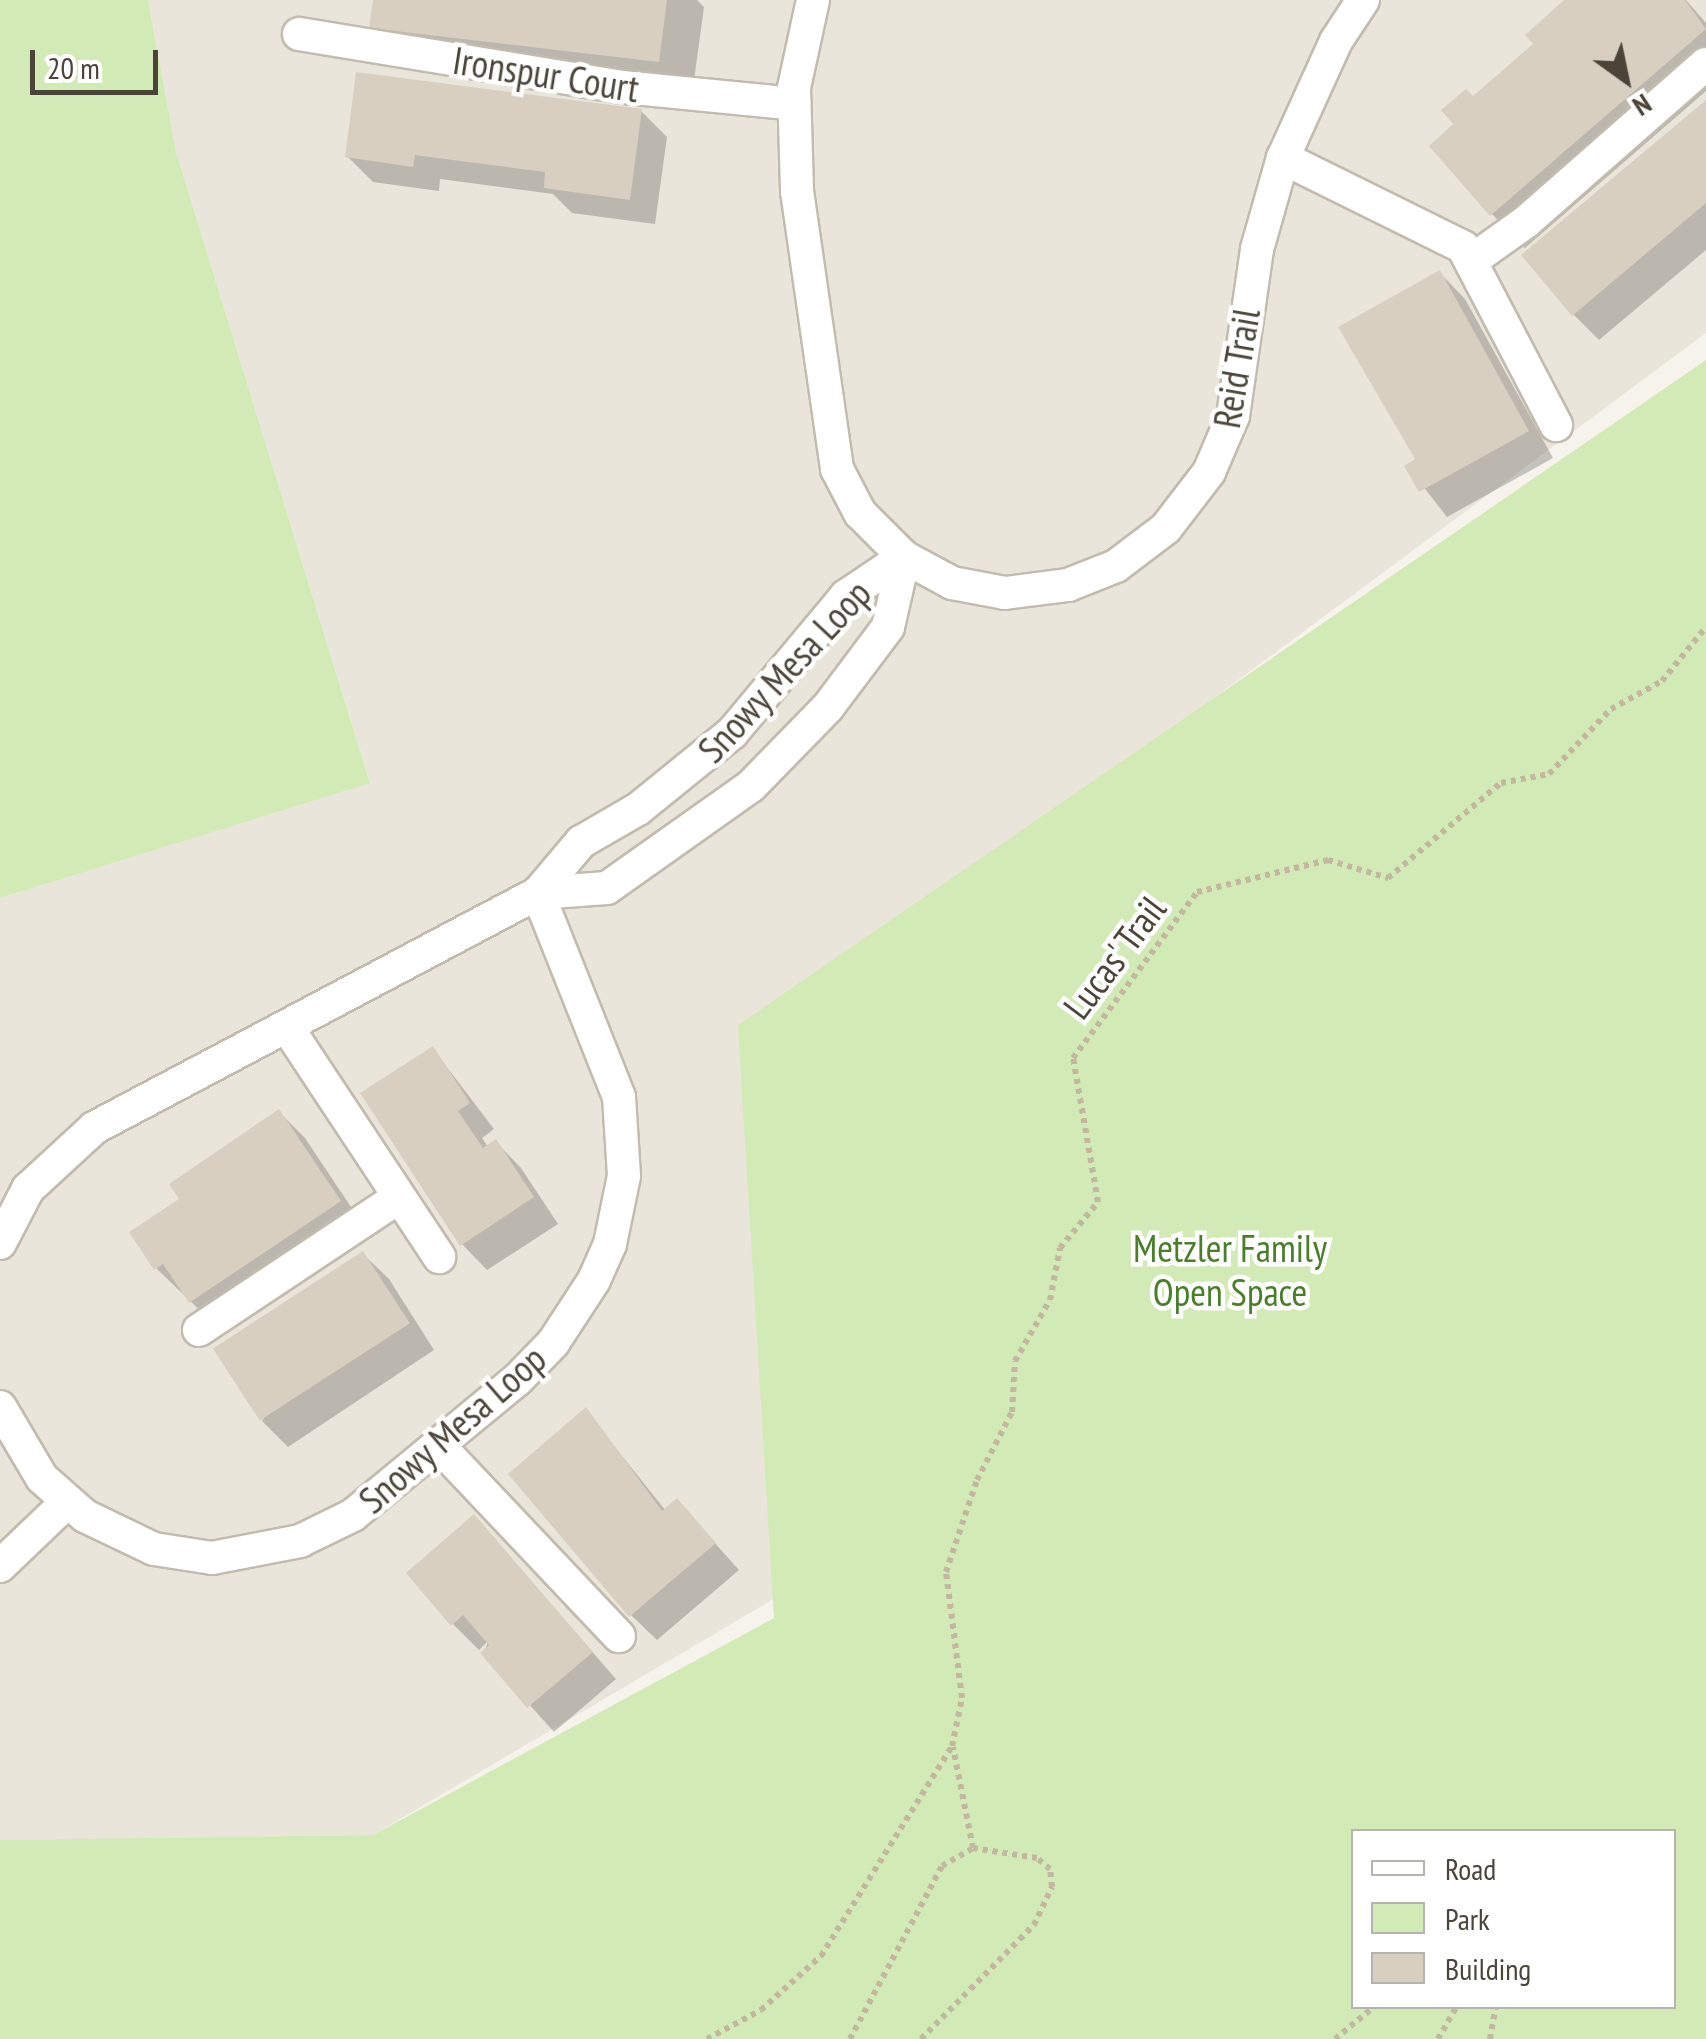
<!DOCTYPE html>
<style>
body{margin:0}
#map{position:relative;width:1706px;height:2039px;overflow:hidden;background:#f6f3ec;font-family:"PT Sans Narrow",sans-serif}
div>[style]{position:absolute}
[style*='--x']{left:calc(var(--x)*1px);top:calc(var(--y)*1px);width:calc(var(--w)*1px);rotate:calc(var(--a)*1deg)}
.residential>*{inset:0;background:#eae5da}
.green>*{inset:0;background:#d2eab5}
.shadow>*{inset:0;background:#0003}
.building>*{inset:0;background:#d8cfc1;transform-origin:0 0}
.path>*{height:6px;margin-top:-3px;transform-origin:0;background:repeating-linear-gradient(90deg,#c4b79f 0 5px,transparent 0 10px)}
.roads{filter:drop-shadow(2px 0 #c2bbae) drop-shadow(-2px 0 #c2bbae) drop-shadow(0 2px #c2bbae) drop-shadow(0 -2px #c2bbae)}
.street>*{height:32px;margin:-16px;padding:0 16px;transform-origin:16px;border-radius:16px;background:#fff}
span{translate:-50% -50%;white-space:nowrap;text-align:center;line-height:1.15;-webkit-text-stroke:9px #fff;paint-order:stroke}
.street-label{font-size:38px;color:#4b4439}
.park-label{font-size:38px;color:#4a7f2a}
.legend{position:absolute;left:1351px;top:1829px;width:325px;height:180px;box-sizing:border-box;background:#fff;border:2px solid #b7b4b0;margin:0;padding:12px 18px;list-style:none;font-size:30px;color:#4b4439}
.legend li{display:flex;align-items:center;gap:20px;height:50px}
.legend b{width:50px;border:2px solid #b7b4b0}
.north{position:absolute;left:1576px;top:30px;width:100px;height:100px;-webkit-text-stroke:8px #fff;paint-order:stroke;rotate:147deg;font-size:28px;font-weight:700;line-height:40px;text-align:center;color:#4b4439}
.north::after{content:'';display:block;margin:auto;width:35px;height:45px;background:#4b4439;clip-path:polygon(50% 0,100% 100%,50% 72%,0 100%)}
.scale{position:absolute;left:30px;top:50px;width:128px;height:45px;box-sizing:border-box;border:5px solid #4b4439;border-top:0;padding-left:12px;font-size:30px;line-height:35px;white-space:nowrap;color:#4b4439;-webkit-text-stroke:8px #fff;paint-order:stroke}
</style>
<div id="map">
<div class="residential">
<i style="clip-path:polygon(148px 0,1706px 0,1706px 333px,1136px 756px,777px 1597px,373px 1835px,0 1840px,0 898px,370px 782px,176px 152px)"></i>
</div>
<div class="green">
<i style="clip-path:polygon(0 0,148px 0,176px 152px,370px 783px,0 898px)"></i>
<i style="clip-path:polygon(evenodd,1706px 360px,1706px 2039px,0 2039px,0 1840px,373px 1835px,774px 1618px,738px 1025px,1706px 360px,1354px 1832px,1674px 1832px,1674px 2006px,1354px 2006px,1354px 1832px)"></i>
</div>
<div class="shadow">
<i style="clip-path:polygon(375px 0,697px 0,704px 7px,692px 95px,405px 61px,372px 27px)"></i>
<i style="clip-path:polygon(1569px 0,1686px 0,1706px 23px,1706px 91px,1525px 248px,1492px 214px,1457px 124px,1473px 99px,1536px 44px)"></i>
<i style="clip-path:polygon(1706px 104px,1706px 250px,1599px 340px,1573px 314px)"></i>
<i style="clip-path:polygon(641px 111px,667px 137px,655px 224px,572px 213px,553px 194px,440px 179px,439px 191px,373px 182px,348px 157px)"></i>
<i style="clip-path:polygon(1440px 273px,1465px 299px,1553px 458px,1447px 517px,1408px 467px,1419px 460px)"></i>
<i style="clip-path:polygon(433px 1049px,494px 1129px,482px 1138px,488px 1147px,496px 1142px,521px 1168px,558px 1224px,487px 1270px,462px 1244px)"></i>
<i style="clip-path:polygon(279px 1112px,305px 1138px,365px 1228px,217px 1327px,156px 1268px,182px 1200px)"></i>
<i style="clip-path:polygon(363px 1254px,389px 1279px,434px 1350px,288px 1447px,262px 1421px)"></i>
<i style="clip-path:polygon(586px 1411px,666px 1511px,677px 1501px,739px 1570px,657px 1640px,631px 1615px)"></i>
<i style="clip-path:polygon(474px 1517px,616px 1679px,554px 1732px,484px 1654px,488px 1641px,479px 1650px,453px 1624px)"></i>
</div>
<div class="building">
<i style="clip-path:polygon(373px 0,667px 0,659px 62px,369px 28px)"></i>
<i style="clip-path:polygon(1564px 0,1685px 0,1706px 29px,1490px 216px,1429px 146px,1453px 124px,1441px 110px,1466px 89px,1473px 96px,1533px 44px,1525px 35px)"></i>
<i style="clip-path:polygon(356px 72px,642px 109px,630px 200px,544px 188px,545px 172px,415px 155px,413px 167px,345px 157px)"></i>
<i style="clip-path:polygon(1706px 100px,1706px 203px,1572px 316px,1521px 255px)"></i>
<i style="clip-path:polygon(1440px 270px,1529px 431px,1419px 492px,1404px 466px,1415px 459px,1338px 327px)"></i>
<i style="clip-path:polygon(433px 1046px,470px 1103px,458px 1111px,483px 1148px,496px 1139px,534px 1197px,460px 1246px,360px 1093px)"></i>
<i style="clip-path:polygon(279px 1109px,341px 1201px,189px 1303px,163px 1264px,154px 1270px,129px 1232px,179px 1199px,169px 1184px)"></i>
<i style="left:363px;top:1251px;width:86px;height:179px;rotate:57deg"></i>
<i style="clip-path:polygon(586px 1407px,662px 1511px,677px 1498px,716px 1543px,629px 1617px,508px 1474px)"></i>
<i style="clip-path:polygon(474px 1514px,593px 1652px,527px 1708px,480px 1653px,489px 1645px,463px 1615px,451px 1626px,406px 1573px)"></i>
</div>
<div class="path">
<i style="--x:707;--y:2039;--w:61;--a:-28.2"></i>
<i style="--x:761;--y:2010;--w:81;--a:-42"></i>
<i style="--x:821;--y:1956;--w:248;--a:-58"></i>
<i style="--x:952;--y:1746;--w:49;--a:-78.2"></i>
<i style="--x:962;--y:1698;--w:127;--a:-97.2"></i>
<i style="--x:946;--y:1572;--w:97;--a:-71.4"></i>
<i style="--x:977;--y:1480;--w:76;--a:-62.8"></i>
<i style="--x:1012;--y:1412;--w:51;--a:-86.6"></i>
<i style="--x:1015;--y:1361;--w:70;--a:-60.2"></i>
<i style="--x:1050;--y:1300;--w:53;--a:-79.1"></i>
<i style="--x:1060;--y:1248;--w:60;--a:-50.4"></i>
<i style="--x:1098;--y:1202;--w:146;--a:-99.8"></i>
<i style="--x:1073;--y:1058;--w:207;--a:-53.2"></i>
<i style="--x:1197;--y:892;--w:135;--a:-13.7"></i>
<i style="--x:1328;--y:860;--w:63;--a:16.7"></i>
<i style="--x:1388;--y:878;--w:148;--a:-40.1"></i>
<i style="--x:1501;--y:783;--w:49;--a:-10.6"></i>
<i style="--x:1549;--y:774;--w:90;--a:-46.4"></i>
<i style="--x:1611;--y:709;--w:58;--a:-28.8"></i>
<i style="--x:1662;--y:681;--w:70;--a:-50.8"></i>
<i style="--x:850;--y:2039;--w:196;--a:-62"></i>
<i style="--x:942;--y:1866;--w:36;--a:-30"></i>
<i style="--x:921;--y:2039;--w:161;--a:-45.3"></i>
<i style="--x:1034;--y:1925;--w:42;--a:-64.7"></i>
<i style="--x:1052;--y:1887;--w:18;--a:-96"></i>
<i style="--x:1050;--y:1869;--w:17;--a:-140"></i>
<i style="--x:1037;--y:1858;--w:65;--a:-171.1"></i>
<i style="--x:973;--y:1848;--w:103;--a:-101.2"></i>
<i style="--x:1335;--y:2039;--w:52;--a:-39.5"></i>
<i style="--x:1438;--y:2039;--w:38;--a:-60"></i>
<i style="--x:1490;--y:2039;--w:34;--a:-80"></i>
</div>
<div class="roads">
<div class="street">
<i style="--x:813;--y:0;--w:90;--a:102.2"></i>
<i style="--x:794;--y:88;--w:103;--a:88.3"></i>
<i style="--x:797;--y:191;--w:281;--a:81.8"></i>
<i style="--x:837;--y:469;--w:50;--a:62.4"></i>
<i style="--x:860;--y:513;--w:62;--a:45"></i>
<i style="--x:904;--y:557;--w:55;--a:28.4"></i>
<i style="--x:952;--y:583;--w:54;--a:10.7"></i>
<i style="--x:1005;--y:593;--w:64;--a:-7.2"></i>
<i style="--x:1068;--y:585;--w:52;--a:-21.6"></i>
<i style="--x:1116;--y:566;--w:63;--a:-37.2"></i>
<i style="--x:1166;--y:528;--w:71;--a:-52.5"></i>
<i style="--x:1209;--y:472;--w:61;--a:-66.8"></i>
<i style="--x:1233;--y:416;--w:169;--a:-81.8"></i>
<i style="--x:1257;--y:249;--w:95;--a:-74.1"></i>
<i style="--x:1283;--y:158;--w:128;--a:-65.6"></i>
<i style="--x:1336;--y:41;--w:49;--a:-56.6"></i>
<i style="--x:299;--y:34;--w:327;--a:9.3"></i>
<i style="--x:622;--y:87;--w:173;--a:5.6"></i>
<i style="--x:1283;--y:158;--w:201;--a:26.3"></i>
<i style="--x:1463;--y:247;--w:201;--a:62.4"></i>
<i style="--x:1471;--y:261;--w:69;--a:-35.5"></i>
<i style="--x:1527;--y:221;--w:238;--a:-41.3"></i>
<i style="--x:538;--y:893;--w:69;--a:-4.1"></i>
<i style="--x:607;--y:888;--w:176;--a:-35.3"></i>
<i style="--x:751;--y:786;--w:110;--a:-45.7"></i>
<i style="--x:828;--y:707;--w:100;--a:-53.1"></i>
<i style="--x:888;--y:627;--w:72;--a:-77.1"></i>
<i style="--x:287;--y:1027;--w:276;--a:56.5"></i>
<i style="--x:0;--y:1243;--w:61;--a:-62.6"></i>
<i style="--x:28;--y:1189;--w:90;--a:-42.7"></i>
<i style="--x:94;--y:1128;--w:502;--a:-27.89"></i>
<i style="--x:538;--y:893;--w:67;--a:-49.9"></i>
<i style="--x:581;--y:842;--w:66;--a:-30.1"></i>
<i style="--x:638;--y:809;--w:121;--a:-39"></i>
<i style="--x:732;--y:733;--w:178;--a:-50.2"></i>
<i style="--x:846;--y:596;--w:70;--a:-33.9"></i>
<i style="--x:199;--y:1330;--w:239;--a:-33.6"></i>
<i style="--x:0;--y:1407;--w:82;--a:59.4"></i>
<i style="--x:42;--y:1478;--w:57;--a:41.5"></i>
<i style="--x:85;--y:1516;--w:76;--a:25.6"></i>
<i style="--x:154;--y:1549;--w:59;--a:8.8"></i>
<i style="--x:212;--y:1558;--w:90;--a:-10.9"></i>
<i style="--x:300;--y:1541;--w:59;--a:-26.1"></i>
<i style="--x:353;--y:1515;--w:212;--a:-39.5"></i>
<i style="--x:517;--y:1380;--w:52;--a:-45.8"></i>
<i style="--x:553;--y:1343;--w:75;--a:-56.9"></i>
<i style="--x:594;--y:1280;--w:39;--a:-66"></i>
<i style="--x:610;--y:1244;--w:69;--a:-78.4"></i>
<i style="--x:624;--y:1176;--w:79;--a:-93.6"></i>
<i style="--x:619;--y:1097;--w:219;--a:-111.7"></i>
<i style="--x:441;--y:1448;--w:259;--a:46.6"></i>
<i style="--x:0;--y:1566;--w:93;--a:-43.7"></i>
</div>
</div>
<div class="street-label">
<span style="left:546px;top:74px;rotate:9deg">Ironspur Court</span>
<span style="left:1236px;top:368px;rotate:-80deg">Reid Trail</span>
<span style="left:784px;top:671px;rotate:-47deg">Snowy Mesa Loop</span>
<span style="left:1114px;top:957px;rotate:-53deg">Lucas' Trail</span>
<span style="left:452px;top:1429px;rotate:-41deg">Snowy Mesa Loop</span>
</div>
<div class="park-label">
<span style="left:1230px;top:1270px">Metzler Family<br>Open Space</span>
</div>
<ul class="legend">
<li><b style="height:12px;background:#fff"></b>Road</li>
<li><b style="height:28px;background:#d2eab5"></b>Park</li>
<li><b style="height:28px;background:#d8cfc1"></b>Building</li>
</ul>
<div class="north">N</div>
<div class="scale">20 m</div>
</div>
